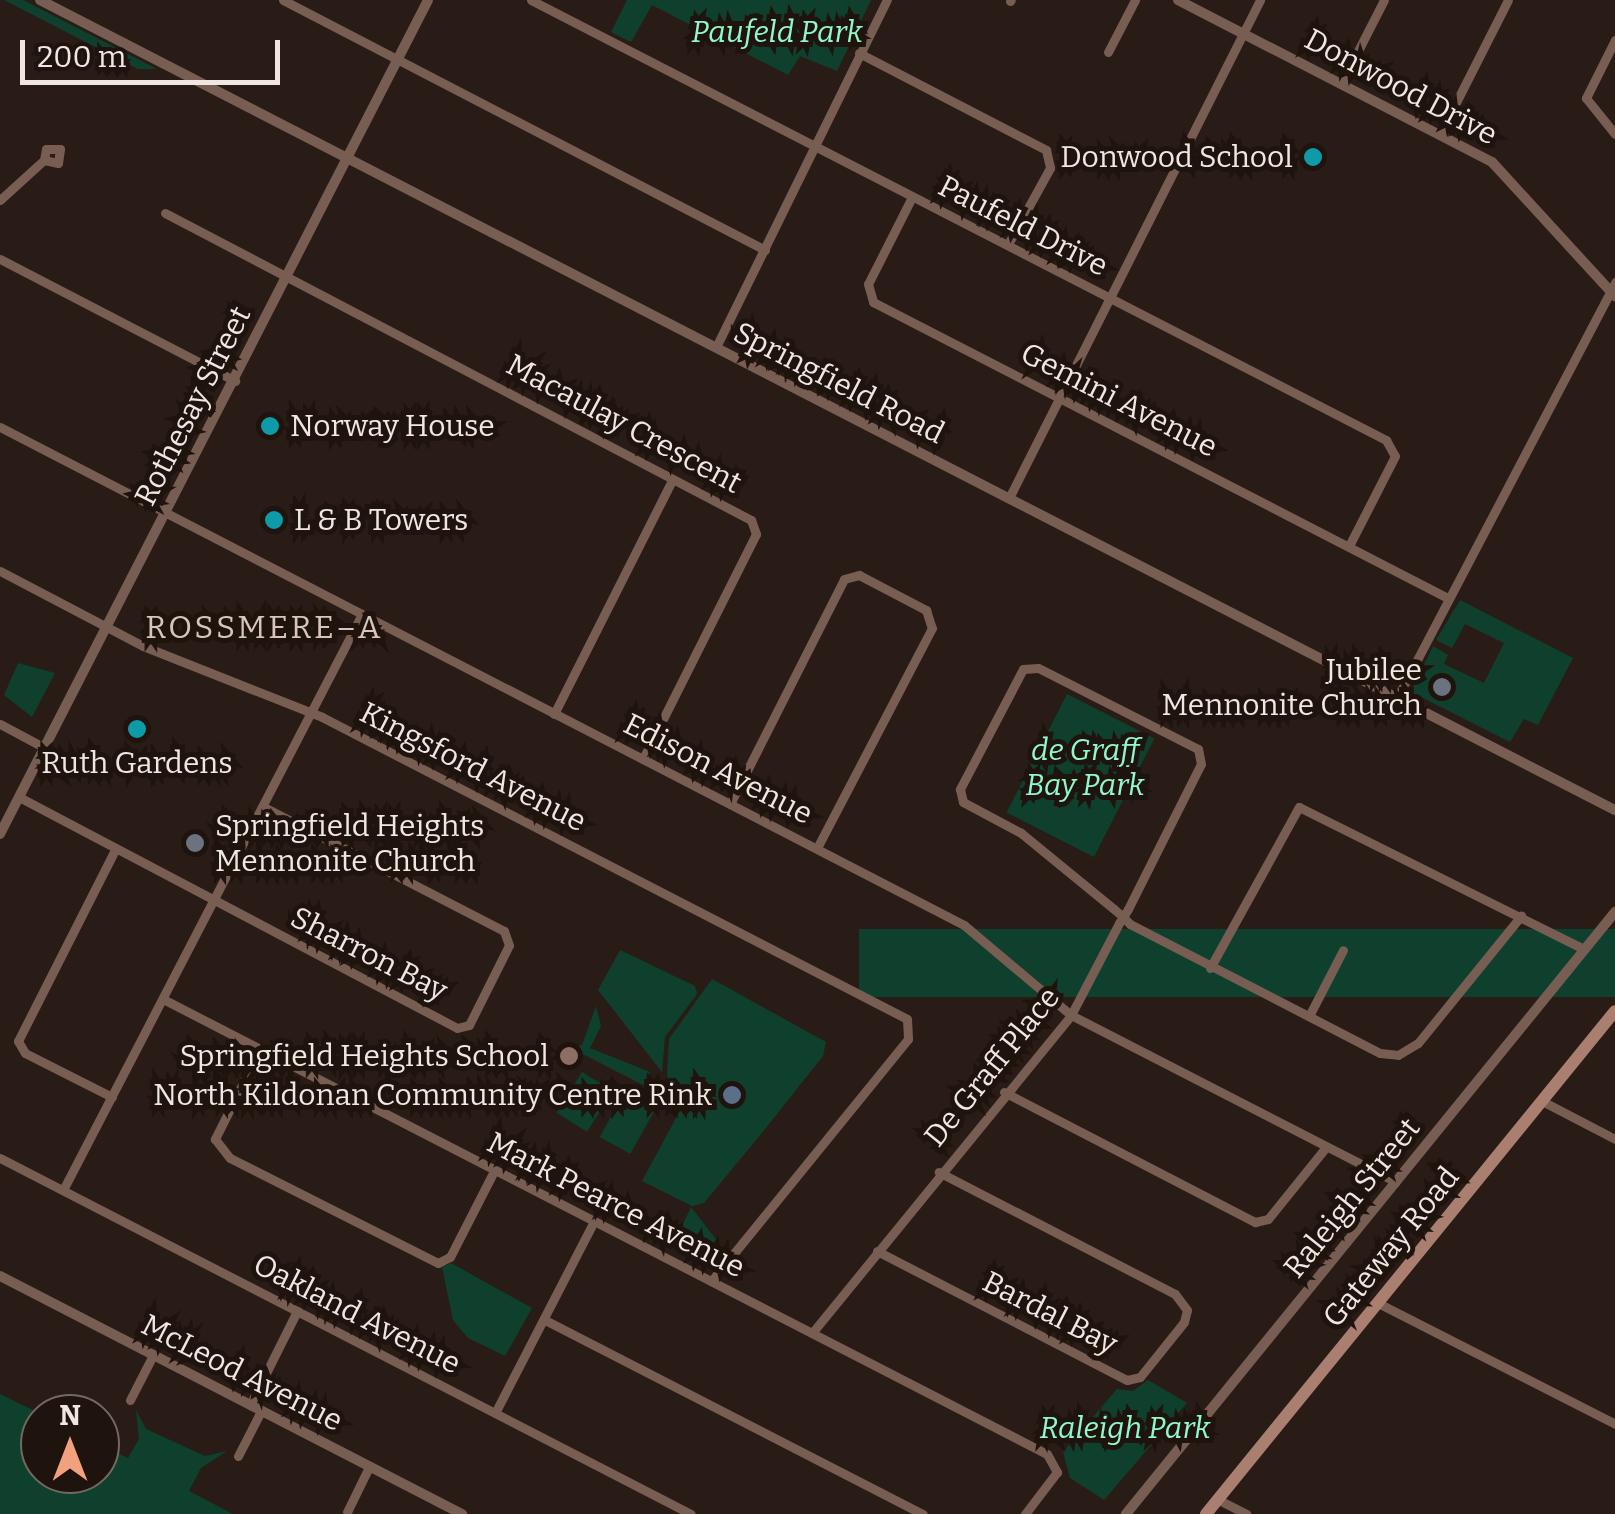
<!DOCTYPE html>
<meta charset="utf-8">
<style>
body{margin:0}
#map{position:relative;width:1615px;height:1514px;overflow:hidden;background:#291c16;font-family:Bitter,serif}
div>[style]{position:absolute}
[style*='--x']{left:calc(var(--x)*1px);top:calc(var(--y)*1px);width:calc(var(--w)*1px);rotate:calc(var(--a)*1deg)}
.green>*{inset:0;background:#0f402d;transform-origin:0 0}
.minor>*{height:9px;margin:-4.5px;padding:0 4.5px;transform-origin:4.5px;border-radius:4.5px;background:#785d53}
.tertiary>*{height:10px;margin:-5px;padding:0 5px;transform-origin:5px;border-radius:5px;background:#785d53}
.secondary>*{height:12px;margin:-6px;padding:0 6px;transform-origin:6px;border-radius:6px;background:#ab7f6f}
.dots>*{width:28px;height:28px;translate:-50% -50%;box-sizing:border-box;border:5px solid #1f130d;border-radius:50%}
span{translate:-50% -50%;white-space:nowrap;text-align:center;line-height:1.15;-webkit-text-stroke:10px #1f130d;paint-order:stroke}
.park-label{font-size:30px;color:#90f8ca;font-style:italic}
.street-label{font-size:30px;color:#f0e7e2}
.poi-label{font-size:30px;color:#f0e7e2}
.right{translate:-100% -50%;text-align:right}
.left{translate:0 -50%;text-align:left}
.neighbourhood-label{font-size:32px;color:#d7c5bd;letter-spacing:2.5px}
.north{position:absolute;left:20px;top:1394px;width:100px;height:100px;box-sizing:border-box;background:#1f130d;border:2px solid #736862;border-radius:50%;rotate:0deg;font-size:28px;font-weight:700;line-height:40px;text-align:center;color:#f0e7e2}
.north::after{content:'';display:block;margin:auto;width:35px;height:45px;background:#f1a17d;clip-path:polygon(50% 0,100% 100%,50% 72%,0 100%)}
.scale{position:absolute;left:20px;top:40px;width:260px;height:45px;box-sizing:border-box;border:5px solid #f0e7e2;border-top:0;padding-left:12px;font-size:30px;line-height:35px;white-space:nowrap;color:#f0e7e2;-webkit-text-stroke:8px #1f130d;paint-order:stroke}
</style>
<div id="map">
<div class="green">
<i style="clip-path:polygon(4px 0,23px 0,157px 69px,138px 69px)"></i>
<i style="clip-path:polygon(627px 0,871px 0,837px 71px,800px 56px,788px 75px,652px 5px,631px 42px,611px 32px)"></i>
<i style="clip-path:polygon(1460px 600px,1573px 658px,1538px 725px,1524px 719px,1510px 742px,1411px 692px,1433px 646px,1448px 655px,1444px 664px,1484px 683px,1504px 643px,1465px 624px,1452px 648px,1436px 640px)"></i>
<i style="clip-path:polygon(18px 663px,55px 673px,32px 717px,4px 695px)"></i>
<i style="left:1067px;top:694px;width:98px;height:133px;rotate:27deg"></i>
<i style="left:1615px;top:929px;width:68px;height:756px;rotate:90deg"></i>
<i style="clip-path:polygon(620px 950px,695px 986px,697px 994px,665px 1037px,662px 1072px,598px 990px)"></i>
<i style="clip-path:polygon(712px 979px,826px 1042px,823px 1056px,761px 1134px,704px 1203px,692px 1206px,642px 1181px,676px 1118px,667px 1073px,669px 1039px)"></i>
<i style="clip-path:polygon(596px 1006px,601px 1026px,590px 1048px,650px 1072px,643px 1085px,571px 1048px,582px 1045px)"></i>
<i style="left:582px;top:1072px;width:36px;height:48px;rotate:32deg"></i>
<i style="left:623px;top:1095px;width:35px;height:48px;rotate:29deg"></i>
<i style="clip-path:polygon(691px 1207px,721px 1246px,710px 1257px,673px 1245px)"></i>
<i style="clip-path:polygon(451px 1263px,532px 1308px,505px 1356px,468px 1338px,453px 1320px,442px 1267px)"></i>
<i style="clip-path:polygon(1148px 1380px,1187px 1403px,1104px 1500px,1070px 1478px,1063px 1452px,1117px 1389px,1133px 1391px)"></i>
<i style="clip-path:polygon(0 1394px,41px 1414px,40px 1474px,100px 1474px,100px 1445px,128px 1458px,139px 1439px,136px 1410px,146px 1429px,205px 1456px,227px 1451px,201px 1468px,189px 1491px,233px 1514px,0 1514px)"></i>
</div>
<div class="minor">
<i style="--x:283;--y:0;--w:543;--a:27.41"></i>
<i style="--x:531;--y:0;--w:962;--a:27.23"></i>
<i style="--x:1386;--y:440;--w:18;--a:61"></i>
<i style="--x:1395;--y:456;--w:101;--a:117.1"></i>
<i style="--x:1010;--y:1;--w:1;--a:-45"></i>
<i style="--x:1615;--y:40;--w:65;--a:116.6"></i>
<i style="--x:1586;--y:98;--w:46;--a:51.1"></i>
<i style="--x:1108;--y:52;--w:59;--a:-62.6"></i>
<i style="--x:859;--y:53;--w:211;--a:27.4"></i>
<i style="--x:1046;--y:150;--w:18;--a:77"></i>
<i style="--x:1050;--y:168;--w:87;--a:118.9"></i>
<i style="--x:1341;--y:84;--w:94;--a:-62.9"></i>
<i style="--x:1440;--y:134;--w:150;--a:-63.1"></i>
<i style="--x:912;--y:197;--w:97;--a:116.8"></i>
<i style="--x:868;--y:284;--w:19;--a:74"></i>
<i style="--x:873;--y:302;--w:647;--a:27.24"></i>
<i style="--x:0;--y:200;--w:59;--a:-42.3"></i>
<i style="--x:44;--y:160;--w:11;--a:-80"></i>
<i style="--x:46;--y:149;--w:14;--a:0"></i>
<i style="--x:60;--y:149;--w:14;--a:98"></i>
<i style="--x:58;--y:163;--w:14;--a:-168"></i>
<i style="--x:165;--y:213;--w:662;--a:27.65"></i>
<i style="--x:751;--y:520;--w:15;--a:70"></i>
<i style="--x:756;--y:534;--w:252;--a:116.7"></i>
<i style="--x:0;--y:259;--w:265;--a:27.4"></i>
<i style="--x:716;--y:347;--w:387;--a:-63.8"></i>
<i style="--x:0;--y:427;--w:1085;--a:27.32"></i>
<i style="--x:964;--y:925;--w:140;--a:40.1"></i>
<i style="--x:1071;--y:1015;--w:365;--a:27.2"></i>
<i style="--x:1009;--y:498;--w:558;--a:-63.25"></i>
<i style="--x:0;--y:571;--w:161;--a:27.7"></i>
<i style="--x:143;--y:646;--w:193;--a:21.6"></i>
<i style="--x:322;--y:717;--w:658;--a:27.3"></i>
<i style="--x:907;--y:1019;--w:20;--a:87"></i>
<i style="--x:908;--y:1039;--w:312;--a:129.1"></i>
<i style="--x:1397;--y:698;--w:470;--a:-62.3"></i>
<i style="--x:554;--y:714;--w:262;--a:-63.2"></i>
<i style="--x:0;--y:724;--w:51;--a:28.1"></i>
<i style="--x:19;--y:797;--w:495;--a:27.8"></i>
<i style="--x:457;--y:1028;--w:12;--a:-14"></i>
<i style="--x:469;--y:1025;--w:89;--a:-63.4"></i>
<i style="--x:509;--y:945;--w:15;--a:-110"></i>
<i style="--x:504;--y:931;--w:272;--a:-152.7"></i>
<i style="--x:730;--y:804;--w:252;--a:-63.1"></i>
<i style="--x:844;--y:579;--w:16;--a:-15"></i>
<i style="--x:859;--y:575;--w:76;--a:27.6"></i>
<i style="--x:926;--y:610;--w:19;--a:72"></i>
<i style="--x:932;--y:628;--w:248;--a:117.6"></i>
<i style="--x:1210;--y:968;--w:184;--a:-61.1"></i>
<i style="--x:1299;--y:807;--w:318;--a:26.5"></i>
<i style="--x:163;--y:999;--w:994;--a:27.24"></i>
<i style="--x:1047;--y:1454;--w:21;--a:61"></i>
<i style="--x:1057;--y:1472;--w:53;--a:127.3"></i>
<i style="--x:1309;--y:1016;--w:74;--a:-62.7"></i>
<i style="--x:260;--y:1049;--w:101;--a:116.6"></i>
<i style="--x:215;--y:1139;--w:24;--a:52"></i>
<i style="--x:230;--y:1158;--w:233;--a:26.8"></i>
<i style="--x:438;--y:1263;--w:13;--a:-27"></i>
<i style="--x:450;--y:1257;--w:97;--a:-62.9"></i>
<i style="--x:1004;--y:1092;--w:283;--a:27.4"></i>
<i style="--x:1255;--y:1222;--w:13;--a:-13"></i>
<i style="--x:1268;--y:1219;--w:92;--a:-51.1"></i>
<i style="--x:112;--y:1097;--w:97;--a:-153.2"></i>
<i style="--x:25;--y:1053;--w:14;--a:-120"></i>
<i style="--x:18;--y:1041;--w:214;--a:-63.1"></i>
<i style="--x:1542;--y:1101;--w:82;--a:27.5"></i>
<i style="--x:0;--y:1158;--w:777;--a:27.26"></i>
<i style="--x:63;--y:1190;--w:649;--a:-62.57"></i>
<i style="--x:877;--y:1251;--w:281;--a:27.3"></i>
<i style="--x:1127;--y:1380;--w:13;--a:-13"></i>
<i style="--x:1140;--y:1377;--w:70;--a:-51.3"></i>
<i style="--x:1184;--y:1322;--w:12;--a:-76"></i>
<i style="--x:1187;--y:1310;--w:20;--a:-127"></i>
<i style="--x:1175;--y:1294;--w:266;--a:-152.7"></i>
<i style="--x:1378;--y:1303;--w:266;--a:27"></i>
<i style="--x:545;--y:1320;--w:425;--a:27.2"></i>
<i style="--x:812;--y:1333;--w:410;--a:-50.8"></i>
<i style="--x:1071;--y:1015;--w:104;--a:-62.4"></i>
<i style="--x:1119;--y:923;--w:7;--a:-56"></i>
<i style="--x:1123;--y:917;--w:9;--a:-58"></i>
<i style="--x:1128;--y:909;--w:162;--a:-63.3"></i>
<i style="--x:1201;--y:764;--w:15;--a:-101"></i>
<i style="--x:1198;--y:749;--w:179;--a:-153.1"></i>
<i style="--x:1038;--y:668;--w:15;--a:176"></i>
<i style="--x:1023;--y:669;--w:136;--a:117.7"></i>
<i style="--x:960;--y:789;--w:13;--a:77"></i>
<i style="--x:963;--y:802;--w:66;--a:28.1"></i>
<i style="--x:1021;--y:833;--w:120;--a:39.3"></i>
<i style="--x:1114;--y:909;--w:12;--a:42"></i>
<i style="--x:1123;--y:917;--w:10;--a:45"></i>
<i style="--x:1130;--y:924;--w:281;--a:27.3"></i>
<i style="--x:1380;--y:1053;--w:18;--a:6"></i>
<i style="--x:1398;--y:1055;--w:23;--a:-31"></i>
<i style="--x:1418;--y:1043;--w:164;--a:-51"></i>
<i style="--x:130;--y:1400;--w:51;--a:-62.9"></i>
<i style="--x:250;--y:1405;--w:105;--a:-63.4"></i>
<i style="--x:495;--y:1413;--w:216;--a:-62.7"></i>
<i style="--x:238;--y:1456;--w:51;--a:-62.9"></i>
<i style="--x:1217;--y:1499;--w:33;--a:27"></i>
<i style="--x:347;--y:1512;--w:50;--a:-63.9"></i>
</div>
<div class="tertiary">
<i style="--x:40;--y:0;--w:1771;--a:27.22"></i>
<i style="--x:1178;--y:0;--w:353;--a:27.3"></i>
<i style="--x:1492;--y:162;--w:182;--a:47.5"></i>
<i style="--x:0;--y:834;--w:937;--a:-62.83"></i>
<i style="--x:0;--y:1276;--w:520;--a:27.26"></i>
<i style="--x:1126;--y:1514;--w:776;--a:-50.91"></i>
</div>
<div class="secondary">
<i style="--x:1206;--y:1514;--w:648;--a:-50.88"></i>
</div>
<div class="dots">
<i style="left:1313px;top:157px;background:#0f9aa8"></i>
<i style="left:270px;top:426px;background:#0f9aa8"></i>
<i style="left:274px;top:520px;background:#0f9aa8"></i>
<i style="left:1442px;top:687px;background:#6b7280"></i>
<i style="left:137px;top:729px;background:#0f9aa8"></i>
<i style="left:195px;top:843px;background:#6b7280"></i>
<i style="left:569px;top:1056px;background:#8d6e63"></i>
<i style="left:732px;top:1095px;background:#5c6f8a"></i>
</div>
<div class="park-label">
<span style="left:777px;top:32px">Paufeld Park</span>
<span style="left:1085px;top:767px">de Graff<br>Bay Park</span>
<span style="left:1125px;top:1428px">Raleigh Park</span>
</div>
<div class="street-label">
<span style="left:1401px;top:87px;rotate:28deg">Donwood Drive</span>
<span style="left:1023px;top:226px;rotate:27deg">Paufeld Drive</span>
<span style="left:839px;top:383px;rotate:27deg">Springfield Road</span>
<span style="left:1119px;top:400px;rotate:27deg">Gemini Avenue</span>
<span style="left:193px;top:406px;rotate:-63deg">Rothesay Street</span>
<span style="left:624px;top:424px;rotate:28deg">Macaulay Crescent</span>
<span style="left:473px;top:767px;rotate:27deg">Kingsford Avenue</span>
<span style="left:718px;top:769px;rotate:27deg">Edison Avenue</span>
<span style="left:369px;top:954px;rotate:27deg">Sharron Bay</span>
<span style="left:992px;top:1067px;rotate:-51deg">De Graff Place</span>
<span style="left:1352px;top:1198px;rotate:-51deg">Raleigh Street</span>
<span style="left:616px;top:1205px;rotate:27deg">Mark Pearce Avenue</span>
<span style="left:1391px;top:1247px;rotate:-51deg">Gateway Road</span>
<span style="left:1050px;top:1313px;rotate:27deg">Bardal Bay</span>
<span style="left:357px;top:1314px;rotate:27deg">Oakland Avenue</span>
<span style="left:242px;top:1373px;rotate:27deg">McLeod Avenue</span>
</div>
<div class="poi-label">
<span class="right" style="left:1293px;top:157px">Donwood School</span>
<span class="left" style="left:290px;top:426px">Norway House</span>
<span class="left" style="left:294px;top:520px">L &amp; B Towers</span>
<span class="right" style="left:1422px;top:687px">Jubilee<br>Mennonite Church</span>
<span style="left:137px;top:763px">Ruth Gardens</span>
<span class="left" style="left:215px;top:843px">Springfield Heights<br>Mennonite Church</span>
<span class="right" style="left:549px;top:1056px">Springfield Heights School</span>
<span class="right" style="left:712px;top:1095px">North Kildonan Community Centre Rink</span>
</div>
<div class="neighbourhood-label">
<span style="left:264px;top:627px">ROSSMERE–A</span>
</div>
<div class="north">N</div>
<div class="scale">200 m</div>
</div>
